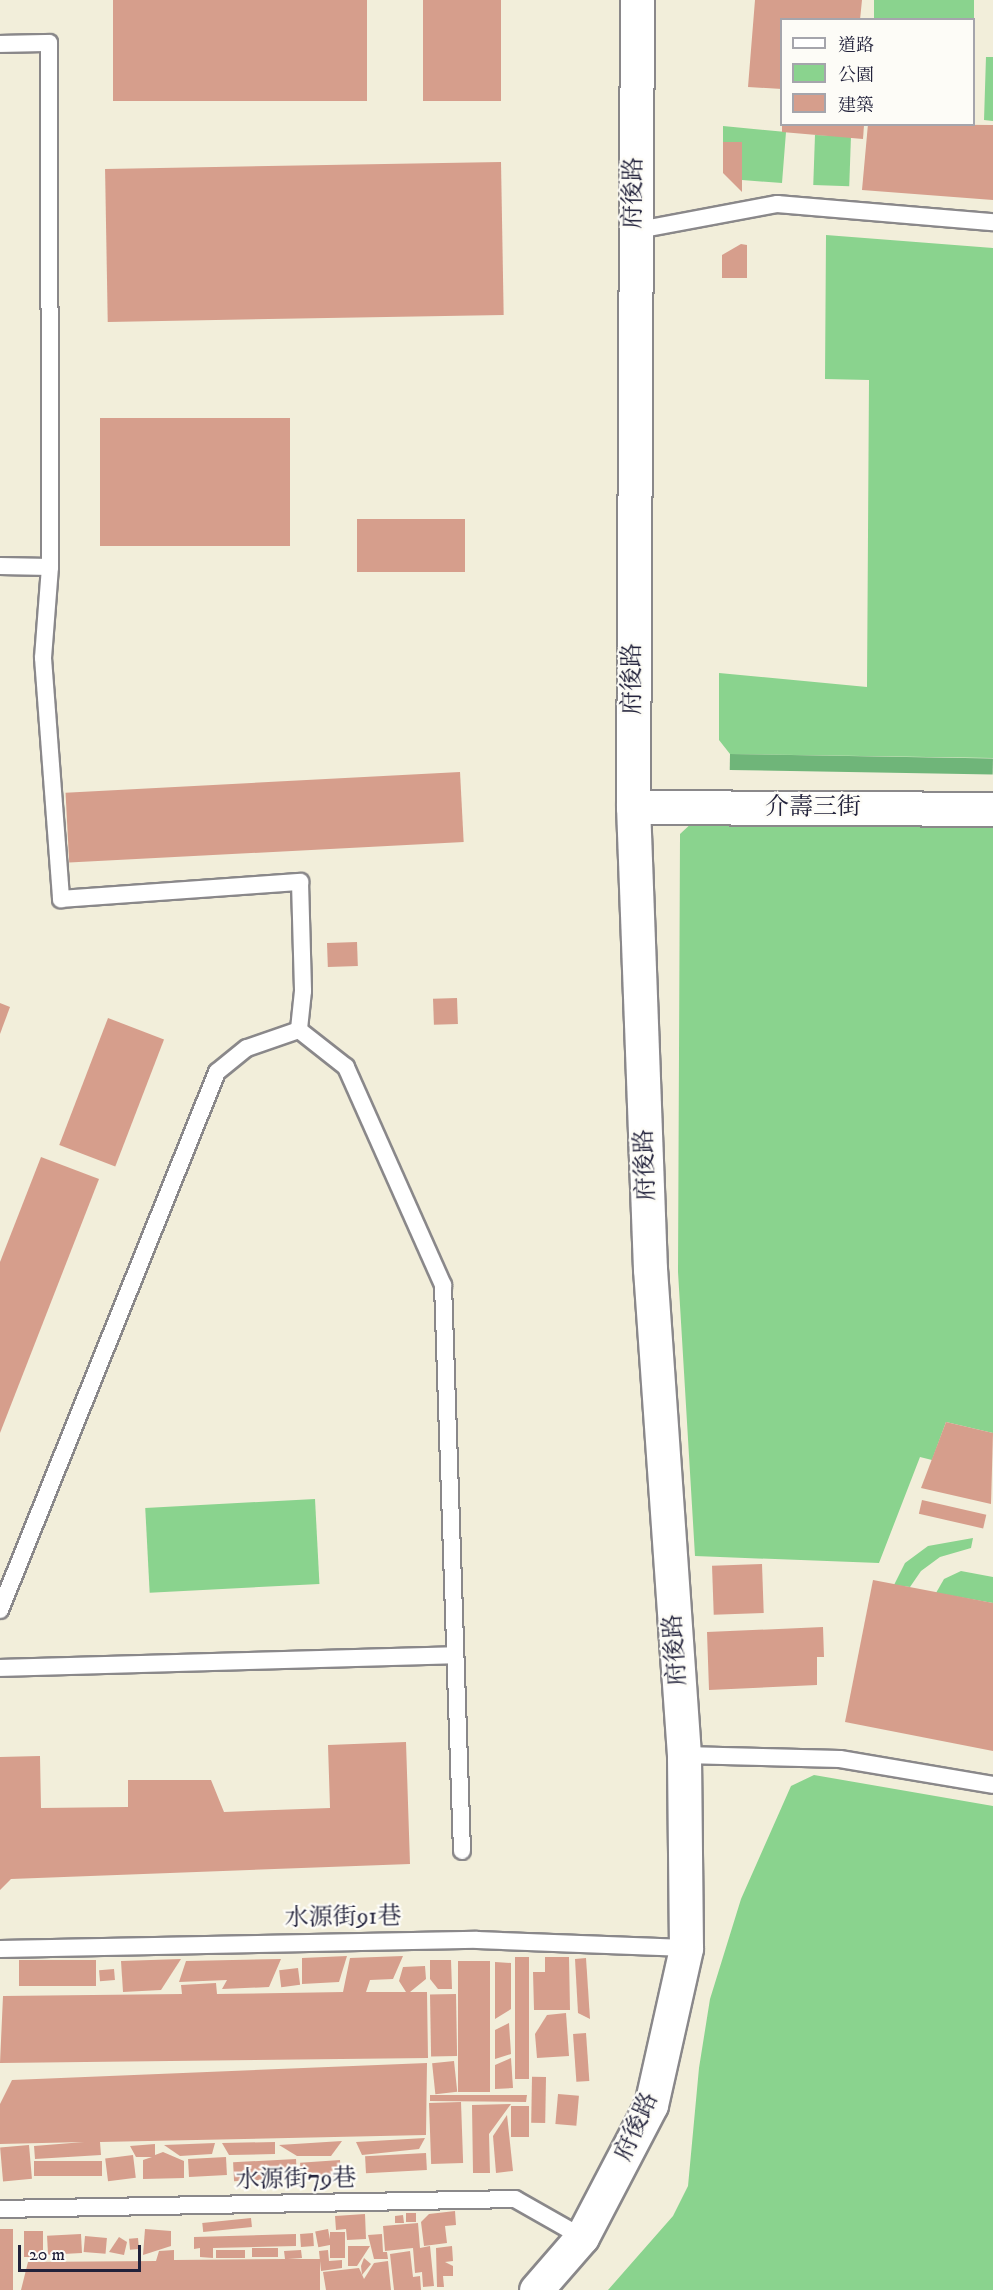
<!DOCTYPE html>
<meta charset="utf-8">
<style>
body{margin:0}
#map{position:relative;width:993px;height:2290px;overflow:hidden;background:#f2eeda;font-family:"IM FELL DW Pica","Noto Serif TC",serif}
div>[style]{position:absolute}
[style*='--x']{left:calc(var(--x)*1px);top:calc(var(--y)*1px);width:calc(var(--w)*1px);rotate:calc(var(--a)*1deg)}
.green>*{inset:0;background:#8ad38e;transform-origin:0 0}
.forest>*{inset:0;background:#6fb579;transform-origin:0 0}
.building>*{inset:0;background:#d69e8c;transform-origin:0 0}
.roads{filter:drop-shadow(2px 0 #8a888a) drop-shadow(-2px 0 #8a888a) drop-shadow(0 2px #8a888a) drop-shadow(0 -2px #8a888a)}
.lane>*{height:16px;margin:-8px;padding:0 8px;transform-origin:8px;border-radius:8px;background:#fff}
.street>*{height:33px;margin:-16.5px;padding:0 16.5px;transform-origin:16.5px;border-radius:16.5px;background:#fff}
span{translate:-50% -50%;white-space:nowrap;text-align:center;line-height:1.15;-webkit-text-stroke:4.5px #fdfcf7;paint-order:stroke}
.street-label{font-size:24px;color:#22223b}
.legend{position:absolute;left:780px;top:18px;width:195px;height:108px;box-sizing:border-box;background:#fdfcf7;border:2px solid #a5a5ac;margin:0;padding:8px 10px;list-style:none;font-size:18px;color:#22223b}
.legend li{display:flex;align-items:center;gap:12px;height:30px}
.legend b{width:30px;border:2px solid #a5a5ac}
.scale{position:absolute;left:18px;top:2245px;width:123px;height:27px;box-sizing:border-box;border:3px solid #22223b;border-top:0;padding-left:8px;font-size:18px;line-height:21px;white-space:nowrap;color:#22223b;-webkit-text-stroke:4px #fdfcf7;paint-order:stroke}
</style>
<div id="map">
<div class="green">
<i style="left:874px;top:0;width:100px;height:18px"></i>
<i style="clip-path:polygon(986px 57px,993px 57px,993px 121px,984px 120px)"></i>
<i style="clip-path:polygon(723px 126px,786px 132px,782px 183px,742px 180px,742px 143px,723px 142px)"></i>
<i style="left:815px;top:135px;width:36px;height:50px;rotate:2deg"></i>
<i style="clip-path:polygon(826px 235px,993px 248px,993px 758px,730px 754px,719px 740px,719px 673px,867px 687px,869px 380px,825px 379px)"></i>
<i style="clip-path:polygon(993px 817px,993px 1433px,946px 1422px,932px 1460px,920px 1457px,879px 1563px,695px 1556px,678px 1272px,680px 834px,694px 821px)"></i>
<i style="left:315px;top:1499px;width:85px;height:170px;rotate:87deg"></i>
<i style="clip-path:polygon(973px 1538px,971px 1548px,940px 1557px,921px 1571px,910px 1587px,894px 1585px,905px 1563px,928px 1546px)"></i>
<i style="clip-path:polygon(961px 1571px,993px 1577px,993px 1603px,936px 1593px,944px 1579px)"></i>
<i style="clip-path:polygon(814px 1775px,993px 1806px,993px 2290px,608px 2290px,673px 2216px,688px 2186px,699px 2068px,710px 1999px,741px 1899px,791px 1786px)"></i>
</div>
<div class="forest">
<i style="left:730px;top:754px;width:263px;height:16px;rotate:1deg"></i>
</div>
<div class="building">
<i style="left:113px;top:0;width:254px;height:101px"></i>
<i style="left:423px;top:0;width:78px;height:101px"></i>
<i style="clip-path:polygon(755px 0,862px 0,860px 20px,782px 20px,782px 89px,748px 87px)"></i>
<i style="clip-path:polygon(782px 124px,864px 125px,863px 139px,782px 132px)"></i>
<i style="clip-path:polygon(868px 124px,993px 125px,993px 200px,862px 190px)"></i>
<i style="clip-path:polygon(723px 142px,742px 142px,742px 192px,723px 173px)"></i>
<i style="left:501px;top:162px;width:153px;height:396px;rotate:89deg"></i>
<i style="clip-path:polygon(741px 244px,747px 245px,747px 278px,722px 278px,722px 255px)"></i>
<i style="left:290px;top:418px;width:128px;height:190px;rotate:90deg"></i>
<i style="left:465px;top:519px;width:53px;height:108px;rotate:90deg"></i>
<i style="left:460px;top:772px;width:70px;height:395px;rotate:87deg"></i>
<i style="left:357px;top:942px;width:24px;height:30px;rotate:88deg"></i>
<i style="left:457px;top:998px;width:26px;height:24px;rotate:88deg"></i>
<i style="clip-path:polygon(0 1003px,10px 1007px,0 1034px)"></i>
<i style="left:108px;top:1018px;width:60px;height:136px;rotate:21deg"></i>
<i style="clip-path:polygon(41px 1157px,99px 1179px,0 1433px,0 1262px)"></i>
<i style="clip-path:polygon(946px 1422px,993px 1433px,991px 1504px,921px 1488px)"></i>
<i style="left:922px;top:1500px;width:66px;height:14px;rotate:13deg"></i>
<i style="left:762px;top:1564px;width:49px;height:50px;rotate:88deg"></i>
<i style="clip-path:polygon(873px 1580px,993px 1603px,993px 1751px,845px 1722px)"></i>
<i style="clip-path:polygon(823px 1627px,824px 1657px,817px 1657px,817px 1685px,709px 1690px,707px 1632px)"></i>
<i style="clip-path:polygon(406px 1742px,410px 1864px,11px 1879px,0 1890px,0 1757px,40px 1756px,41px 1808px,128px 1807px,128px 1780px,211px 1780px,224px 1812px,330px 1808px,328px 1745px)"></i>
<i style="clip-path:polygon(347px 1956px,339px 1982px,302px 1984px,302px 1958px)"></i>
<i style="clip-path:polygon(403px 1956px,393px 1979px,370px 1980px,366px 1992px,406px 1992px,399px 1981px,403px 1967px,425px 1966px,426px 1979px,410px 1992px,427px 1992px,428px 2058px,0 2063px,3px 1996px,182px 1994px,181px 1985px,216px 1983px,217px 1994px,343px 1992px,350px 1958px)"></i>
<i style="left:515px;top:1957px;width:14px;height:122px"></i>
<i style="clip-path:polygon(545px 1957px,569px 1957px,570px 2010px,534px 2010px,533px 1972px,545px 1972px)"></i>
<i style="clip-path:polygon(586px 1958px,590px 2019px,578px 2013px,575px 1959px)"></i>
<i style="clip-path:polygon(181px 1959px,161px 1990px,123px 1992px,121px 1961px)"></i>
<i style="clip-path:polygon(281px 1959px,269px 1987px,222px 1989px,227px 1980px,179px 1982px,186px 1961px)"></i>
<i style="left:96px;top:1960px;width:26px;height:77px;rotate:90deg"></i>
<i style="clip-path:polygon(430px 1960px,451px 1960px,452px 1989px,438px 1989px,430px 1979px)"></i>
<i style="left:458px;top:1961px;width:32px;height:131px"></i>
<i style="clip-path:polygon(495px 1962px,511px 1963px,511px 2009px,495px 2019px)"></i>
<i style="left:298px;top:1968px;width:17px;height:19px;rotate:83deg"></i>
<i style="left:114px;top:1969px;width:11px;height:15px;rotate:85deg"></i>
<i style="left:456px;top:1994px;width:62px;height:26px;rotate:89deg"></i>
<i style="clip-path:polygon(566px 2013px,569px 2056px,537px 2058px,535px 2034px,547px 2015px)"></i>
<i style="clip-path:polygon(509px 2023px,511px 2054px,495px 2059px,495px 2030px)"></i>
<i style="left:586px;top:2033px;width:48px;height:13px;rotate:86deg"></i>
<i style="clip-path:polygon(511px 2058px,513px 2088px,495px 2089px,495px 2065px)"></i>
<i style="left:454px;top:2061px;width:31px;height:22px;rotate:84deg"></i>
<i style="clip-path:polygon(427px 2063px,426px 2135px,100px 2142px,101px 2155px,35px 2159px,34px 2146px,84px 2142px,0 2144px,0 2104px,12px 2080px)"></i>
<i style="left:546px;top:2077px;width:46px;height:14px;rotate:91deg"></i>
<i style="left:558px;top:2094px;width:21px;height:30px;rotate:5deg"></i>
<i style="clip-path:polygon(430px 2095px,527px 2095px,526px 2102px,430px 2101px)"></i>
<i style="left:461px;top:2102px;width:61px;height:32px;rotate:88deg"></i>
<i style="clip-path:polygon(511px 2104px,489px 2134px,490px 2173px,473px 2173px,472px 2105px)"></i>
<i style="left:511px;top:2106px;width:18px;height:31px"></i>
<i style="clip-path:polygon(507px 2115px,513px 2171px,496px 2173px,493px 2136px)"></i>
<i style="clip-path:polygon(425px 2138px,419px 2149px,362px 2155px,356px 2142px)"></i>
<i style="clip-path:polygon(342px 2141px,331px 2156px,297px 2156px,279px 2145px)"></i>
<i style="clip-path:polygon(275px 2142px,275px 2154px,229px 2155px,222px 2143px)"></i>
<i style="clip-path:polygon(215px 2143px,212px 2154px,180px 2156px,164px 2145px)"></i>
<i style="clip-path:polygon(155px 2144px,155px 2155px,163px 2152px,184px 2161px,184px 2178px,143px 2179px,143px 2160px,152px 2157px,136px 2157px,130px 2146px)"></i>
<i style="left:29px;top:2145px;width:34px;height:29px;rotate:85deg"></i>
<i style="left:426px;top:2153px;width:17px;height:61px;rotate:87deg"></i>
<i style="left:133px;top:2155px;width:23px;height:28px;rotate:83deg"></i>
<i style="left:226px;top:2157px;width:18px;height:38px;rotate:87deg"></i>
<i style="left:296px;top:2159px;width:19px;height:63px;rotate:87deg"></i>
<i style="left:340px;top:2160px;width:16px;height:40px;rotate:86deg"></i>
<i style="left:102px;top:2161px;width:15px;height:68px;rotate:90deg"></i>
<i style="clip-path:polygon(455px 2211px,456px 2225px,445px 2226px,447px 2243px,424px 2246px,421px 2222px,429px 2214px)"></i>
<i style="left:416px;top:2213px;width:9px;height:10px;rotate:90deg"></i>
<i style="clip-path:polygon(365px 2214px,366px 2239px,347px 2240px,346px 2229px,336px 2230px,335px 2216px)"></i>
<i style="clip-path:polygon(403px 2215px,404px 2223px,395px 2223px,395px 2216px)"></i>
<i style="left:251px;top:2218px;width:9px;height:49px;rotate:84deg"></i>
<i style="clip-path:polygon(418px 2223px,420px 2248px,430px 2246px,434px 2286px,423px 2287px,422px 2272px,415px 2273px,413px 2248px,385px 2251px,383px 2226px)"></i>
<i style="left:0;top:2229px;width:13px;height:61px"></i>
<i style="clip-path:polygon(145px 2229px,171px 2231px,171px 2246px,143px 2255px)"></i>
<i style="left:328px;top:2229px;width:16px;height:13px;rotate:79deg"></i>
<i style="left:24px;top:2231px;width:19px;height:26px"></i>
<i style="left:330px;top:2232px;width:15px;height:26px"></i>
<i style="left:313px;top:2233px;width:13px;height:13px;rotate:86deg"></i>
<i style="left:81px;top:2234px;width:19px;height:34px;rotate:87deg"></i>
<i style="clip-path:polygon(296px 2234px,296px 2246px,213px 2248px,213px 2258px,200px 2257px,200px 2248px,194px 2249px,194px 2237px)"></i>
<i style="clip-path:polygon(382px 2234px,383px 2252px,387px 2252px,388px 2259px,374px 2259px,368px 2235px)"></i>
<i style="left:85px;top:2236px;width:22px;height:16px;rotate:5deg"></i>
<i style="clip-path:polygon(119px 2237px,127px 2242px,124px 2255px,109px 2252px)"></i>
<i style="left:138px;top:2238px;width:11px;height:9px;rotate:85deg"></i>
<i style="clip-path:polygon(348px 2246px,370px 2246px,357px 2266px,348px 2266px)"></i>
<i style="clip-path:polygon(452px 2246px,453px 2261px,445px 2262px,453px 2266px,453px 2276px,443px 2276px,444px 2287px,437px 2287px,436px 2248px)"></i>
<i style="left:278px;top:2248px;width:9px;height:26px;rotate:90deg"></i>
<i style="clip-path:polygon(174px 2250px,174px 2260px,285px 2259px,284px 2251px,301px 2250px,302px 2258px,288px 2259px,320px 2259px,320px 2290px,21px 2290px,28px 2262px,156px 2261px,159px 2251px)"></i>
<i style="left:216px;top:2250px;width:29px;height:8px"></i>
<i style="clip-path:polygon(328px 2250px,329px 2261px,342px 2260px,342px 2268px,321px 2271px,319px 2251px)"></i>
<i style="clip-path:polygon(410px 2251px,413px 2277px,420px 2276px,421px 2290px,394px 2290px,390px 2254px)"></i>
<i style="clip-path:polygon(364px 2258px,371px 2264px,362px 2275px,361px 2266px)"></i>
<i style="clip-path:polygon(388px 2261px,391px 2290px,326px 2290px,323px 2272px,359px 2268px,364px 2279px,374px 2263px)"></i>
</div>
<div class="roads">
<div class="lane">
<i style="--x:0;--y:44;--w:49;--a:-1.2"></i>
<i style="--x:49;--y:43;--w:524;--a:89.89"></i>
<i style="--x:50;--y:567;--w:50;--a:-178.9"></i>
<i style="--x:633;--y:231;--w:147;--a:-10.6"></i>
<i style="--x:777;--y:204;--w:217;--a:4.8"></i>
<i style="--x:50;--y:567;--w:91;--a:94.4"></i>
<i style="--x:43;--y:658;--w:242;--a:85.7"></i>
<i style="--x:61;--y:899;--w:240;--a:-4.1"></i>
<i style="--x:300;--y:882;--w:109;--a:88.4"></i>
<i style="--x:303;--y:991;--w:39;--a:96"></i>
<i style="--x:0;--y:1610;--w:580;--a:-68.03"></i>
<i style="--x:217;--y:1072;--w:38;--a:-39"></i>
<i style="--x:247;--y:1048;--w:55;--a:-19.1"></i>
<i style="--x:299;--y:1030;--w:60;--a:38.2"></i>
<i style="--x:346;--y:1067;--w:239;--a:66"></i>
<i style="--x:443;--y:1285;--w:566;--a:88.08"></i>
<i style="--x:0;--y:1668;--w:455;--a:-1.6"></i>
<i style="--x:684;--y:1755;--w:156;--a:1.5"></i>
<i style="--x:840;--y:1759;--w:155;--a:9.6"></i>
<i style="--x:0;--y:1949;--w:477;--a:-1.1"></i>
<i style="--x:477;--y:1940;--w:209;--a:2.2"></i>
<i style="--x:0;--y:2209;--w:515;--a:-1.11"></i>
<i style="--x:515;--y:2199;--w:77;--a:29.6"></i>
</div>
<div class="street">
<i style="--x:633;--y:807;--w:360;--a:0.3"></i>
<i style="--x:536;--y:2290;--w:70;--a:-49"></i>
<i style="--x:582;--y:2237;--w:149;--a:-62.4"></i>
<i style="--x:651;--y:2105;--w:161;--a:-77.4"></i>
<i style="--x:686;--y:1948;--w:193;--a:-90.6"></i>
<i style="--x:684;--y:1755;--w:487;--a:-94"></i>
<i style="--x:650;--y:1269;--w:462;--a:-92.1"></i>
<i style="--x:633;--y:807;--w:807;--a:-89.72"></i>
</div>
</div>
<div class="street-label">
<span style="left:634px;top:193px;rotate:-89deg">府後路</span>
<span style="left:633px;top:679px;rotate:-90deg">府後路</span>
<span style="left:813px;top:808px">介壽三街</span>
<span style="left:646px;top:1165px;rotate:-92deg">府後路</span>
<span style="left:676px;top:1650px;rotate:-94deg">府後路</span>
<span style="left:343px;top:1918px;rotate:-1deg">水源街91巷</span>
<span style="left:637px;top:2127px;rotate:-66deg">府後路</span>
<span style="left:296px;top:2180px;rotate:-1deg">水源街79巷</span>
</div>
<ul class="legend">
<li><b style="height:8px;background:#fff"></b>道路</li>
<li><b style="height:16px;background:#8ad38e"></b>公園</li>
<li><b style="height:16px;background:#d69e8c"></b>建築</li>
</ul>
<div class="scale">20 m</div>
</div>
